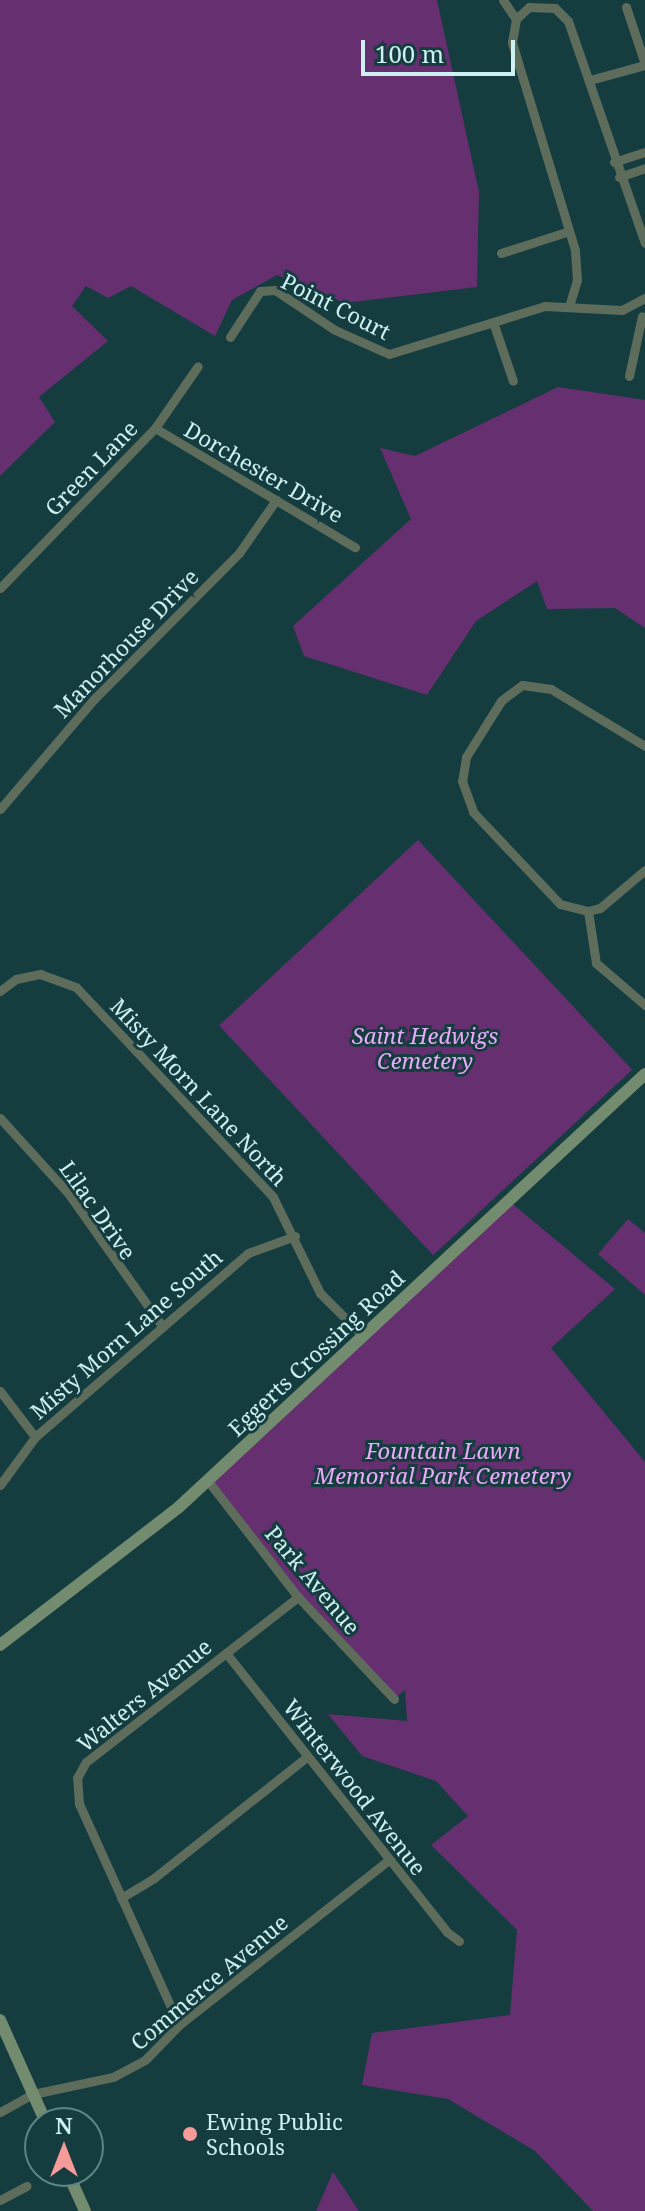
<!DOCTYPE html>
<style>
body{margin:0}
#map{position:relative;width:645px;height:2211px;overflow:hidden;background:#153d3f;font-family:"Noto Serif",serif}
div>[style]{position:absolute}
[style*='--x']{left:calc(var(--x)*1px);top:calc(var(--y)*1px);width:calc(var(--w)*1px);rotate:calc(var(--a)*1deg)}
.green>*{inset:0;background:#652f70;transform-origin:0 0}
.street>*{height:9px;margin:-4.5px;padding:0 4.5px;transform-origin:4.5px;border-radius:4.5px;background:#5d6c5b}
.secondary>*{height:12px;margin:-6px;padding:0 6px;transform-origin:6px;border-radius:6px;background:#738b6e}
.dots>*{width:22px;height:22px;translate:-50% -50%;box-sizing:border-box;border:4px solid #153d3f;border-radius:50%}
span{translate:-50% -50%;white-space:nowrap;text-align:center;line-height:1.15;-webkit-text-stroke:6px #153d3f;paint-order:stroke}
.street-label{font-size:22px;color:#cdf0f2}
.park-label{font-size:22px;color:#eba9f9;font-style:italic}
.poi-label{font-size:22px;color:#cdf0f2}
.left{translate:0 -50%;text-align:left}
.north{position:absolute;left:24px;top:2107px;width:80px;height:80px;box-sizing:border-box;background:#153d3f;border:2px solid #5f8587;border-radius:50%;rotate:0deg;font-size:22px;font-weight:700;line-height:32px;text-align:center;color:#cdf0f2}
.north::after{content:'';display:block;margin:auto;width:28px;height:36px;background:#f59b9a;clip-path:polygon(50% 0,100% 100%,50% 72%,0 100%)}
.scale{position:absolute;left:361px;top:40px;width:154px;height:36px;box-sizing:border-box;border:4px solid #cdf0f2;border-top:0;padding-left:10px;font-size:24px;line-height:28px;white-space:nowrap;color:#cdf0f2;-webkit-text-stroke:6px #153d3f;paint-order:stroke}
</style>
<div id="map">
<div class="green">
<i style="clip-path:polygon(0 0,437px 0,479px 192px,477px 287px,344px 303px,277px 275px,232px 300px,215px 336px,131px 286px,108px 298px,86px 286px,72px 306px,108px 341px,39px 397px,55px 422px,0 476px)"></i>
<i style="clip-path:polygon(558px 387px,645px 400px,645px 628px,615px 608px,547px 609px,537px 581px,476px 621px,427px 695px,304px 656px,293px 626px,411px 519px,380px 448px,415px 456px)"></i>
<i style="left:418px;top:840px;width:314px;height:272px;rotate:47deg"></i>
<i style="clip-path:polygon(509px 1201px,615px 1289px,551px 1348px,645px 1462px,645px 2211px,593px 2211px,535px 2151px,448px 2099px,362px 2085px,372px 2033px,510px 2015px,517px 1930px,431px 1845px,468px 1816px,436px 1781px,362px 1756px,328px 1714px,407px 1721px,405px 1690px,394px 1699px,298px 1597px,208px 1481px)"></i>
<i style="clip-path:polygon(628px 1219px,645px 1233px,645px 1295px,598px 1254px)"></i>
<i style="clip-path:polygon(333px 2172px,359px 2211px,316px 2211px)"></i>
</div>
<div class="street">
<i style="--x:503;--y:0;--w:23;--a:56"></i>
<i style="--x:626;--y:7;--w:60;--a:71.6"></i>
<i style="--x:590;--y:80;--w:57;--a:-15.3"></i>
<i style="--x:614;--y:162;--w:33;--a:-18"></i>
<i style="--x:619;--y:177;--w:28;--a:-19"></i>
<i style="--x:501;--y:253;--w:71;--a:-17.9"></i>
<i style="--x:570;--y:303;--w:24;--a:-73"></i>
<i style="--x:577;--y:280;--w:30;--a:-94"></i>
<i style="--x:575;--y:250;--w:217;--a:-106.9"></i>
<i style="--x:512;--y:42;--w:23;--a:-80"></i>
<i style="--x:516;--y:19;--w:18;--a:-43"></i>
<i style="--x:529;--y:7;--w:26;--a:2"></i>
<i style="--x:555;--y:8;--w:18;--a:45"></i>
<i style="--x:568;--y:21;--w:235;--a:70.9"></i>
<i style="--x:493;--y:322;--w:62;--a:71.3"></i>
<i style="--x:230;--y:337;--w:55;--a:-56.9"></i>
<i style="--x:260;--y:291;--w:15;--a:-4"></i>
<i style="--x:275;--y:290;--w:72;--a:33.7"></i>
<i style="--x:335;--y:330;--w:59;--a:24"></i>
<i style="--x:389;--y:354;--w:163;--a:-17.1"></i>
<i style="--x:545;--y:306;--w:77;--a:3"></i>
<i style="--x:622;--y:310;--w:26;--a:-28"></i>
<i style="--x:629;--y:376;--w:61;--a:-77.8"></i>
<i style="--x:155;--y:428;--w:233;--a:30.8"></i>
<i style="--x:0;--y:588;--w:223;--a:-45.9"></i>
<i style="--x:155;--y:428;--w:75;--a:-55.3"></i>
<i style="--x:645;--y:746;--w:110;--a:-148.8"></i>
<i style="--x:551;--y:689;--w:29;--a:-172"></i>
<i style="--x:522;--y:685;--w:26;--a:143"></i>
<i style="--x:501;--y:701;--w:66;--a:122"></i>
<i style="--x:466;--y:757;--w:24;--a:99"></i>
<i style="--x:462;--y:781;--w:33;--a:70"></i>
<i style="--x:473;--y:812;--w:127;--a:46.6"></i>
<i style="--x:560;--y:904;--w:29;--a:14"></i>
<i style="--x:588;--y:911;--w:12;--a:-14"></i>
<i style="--x:600;--y:908;--w:59;--a:-40.2"></i>
<i style="--x:0;--y:809;--w:145;--a:-49.5"></i>
<i style="--x:94;--y:699;--w:206;--a:-45.2"></i>
<i style="--x:239;--y:553;--w:65;--a:-55.1"></i>
<i style="--x:588;--y:911;--w:53;--a:81.3"></i>
<i style="--x:596;--y:963;--w:65;--a:40.6"></i>
<i style="--x:0;--y:991;--w:20;--a:-37"></i>
<i style="--x:16;--y:979;--w:25;--a:-12"></i>
<i style="--x:40;--y:974;--w:38;--a:20"></i>
<i style="--x:76;--y:987;--w:288;--a:46.8"></i>
<i style="--x:273;--y:1197;--w:107;--a:63.9"></i>
<i style="--x:320;--y:1293;--w:61;--a:45"></i>
<i style="--x:0;--y:1118;--w:101;--a:47.8"></i>
<i style="--x:68;--y:1193;--w:164;--a:54.7"></i>
<i style="--x:0;--y:1391;--w:58;--a:52.7"></i>
<i style="--x:208;--y:1481;--w:147;--a:52.2"></i>
<i style="--x:298;--y:1597;--w:140;--a:46.7"></i>
<i style="--x:0;--y:1485;--w:59;--a:-53.9"></i>
<i style="--x:35;--y:1437;--w:281;--a:-40.8"></i>
<i style="--x:248;--y:1253;--w:50;--a:-19.9"></i>
<i style="--x:226;--y:1653;--w:356;--a:51.6"></i>
<i style="--x:447;--y:1932;--w:15;--a:37"></i>
<i style="--x:121;--y:1898;--w:39;--a:-31"></i>
<i style="--x:154;--y:1878;--w:196;--a:-38.4"></i>
<i style="--x:179;--y:2025;--w:243;--a:-114.3"></i>
<i style="--x:79;--y:1804;--w:26;--a:-94"></i>
<i style="--x:77;--y:1778;--w:18;--a:-61"></i>
<i style="--x:86;--y:1762;--w:269;--a:-37.9"></i>
<i style="--x:0;--y:2112;--w:38;--a:-29"></i>
<i style="--x:33;--y:2094;--w:82;--a:-12"></i>
<i style="--x:113;--y:2077;--w:36;--a:-28"></i>
<i style="--x:145;--y:2060;--w:49;--a:-45.8"></i>
<i style="--x:179;--y:2025;--w:268;--a:-38.2"></i>
<i style="--x:0;--y:2200;--w:30;--a:-28"></i>
</div>
<div class="secondary">
<i style="--x:0;--y:1645;--w:226;--a:-37.6"></i>
<i style="--x:179;--y:1507;--w:636;--a:-42.9"></i>
<i style="--x:0;--y:2020;--w:113;--a:65.9"></i>
<i style="--x:67;--y:2171;--w:44;--a:65.8"></i>
</div>
<div class="dots">
<i style="left:190px;top:2134px;background:#f59b9a"></i>
</div>
<div class="street-label">
<span style="left:336px;top:306px;rotate:27deg">Point Court</span>
<span style="left:91px;top:468px;rotate:-46deg">Green Lane</span>
<span style="left:264px;top:472px;rotate:30deg">Dorchester Drive</span>
<span style="left:126px;top:643px;rotate:-46deg">Manorhouse Drive</span>
<span style="left:199px;top:1092px;rotate:47deg">Misty Morn Lane North</span>
<span style="left:98px;top:1210px;rotate:55deg">Lilac Drive</span>
<span style="left:126px;top:1334px;rotate:-41deg">Misty Morn Lane South</span>
<span style="left:316px;top:1353px;rotate:-43deg">Eggerts Crossing Road</span>
<span style="left:313px;top:1580px;rotate:50deg">Park Avenue</span>
<span style="left:144px;top:1695px;rotate:-39deg">Walters Avenue</span>
<span style="left:355px;top:1787px;rotate:52deg">Winterwood Avenue</span>
<span style="left:209px;top:1982px;rotate:-40deg">Commerce Avenue</span>
</div>
<div class="park-label">
<span style="left:425px;top:1048px">Saint Hedwigs<br>Cemetery</span>
<span style="left:443px;top:1463px">Fountain Lawn<br>Memorial Park Cemetery</span>
</div>
<div class="poi-label">
<span class="left" style="left:206px;top:2134px">Ewing Public<br>Schools</span>
</div>
<div class="north">N</div>
<div class="scale">100 m</div>
</div>
